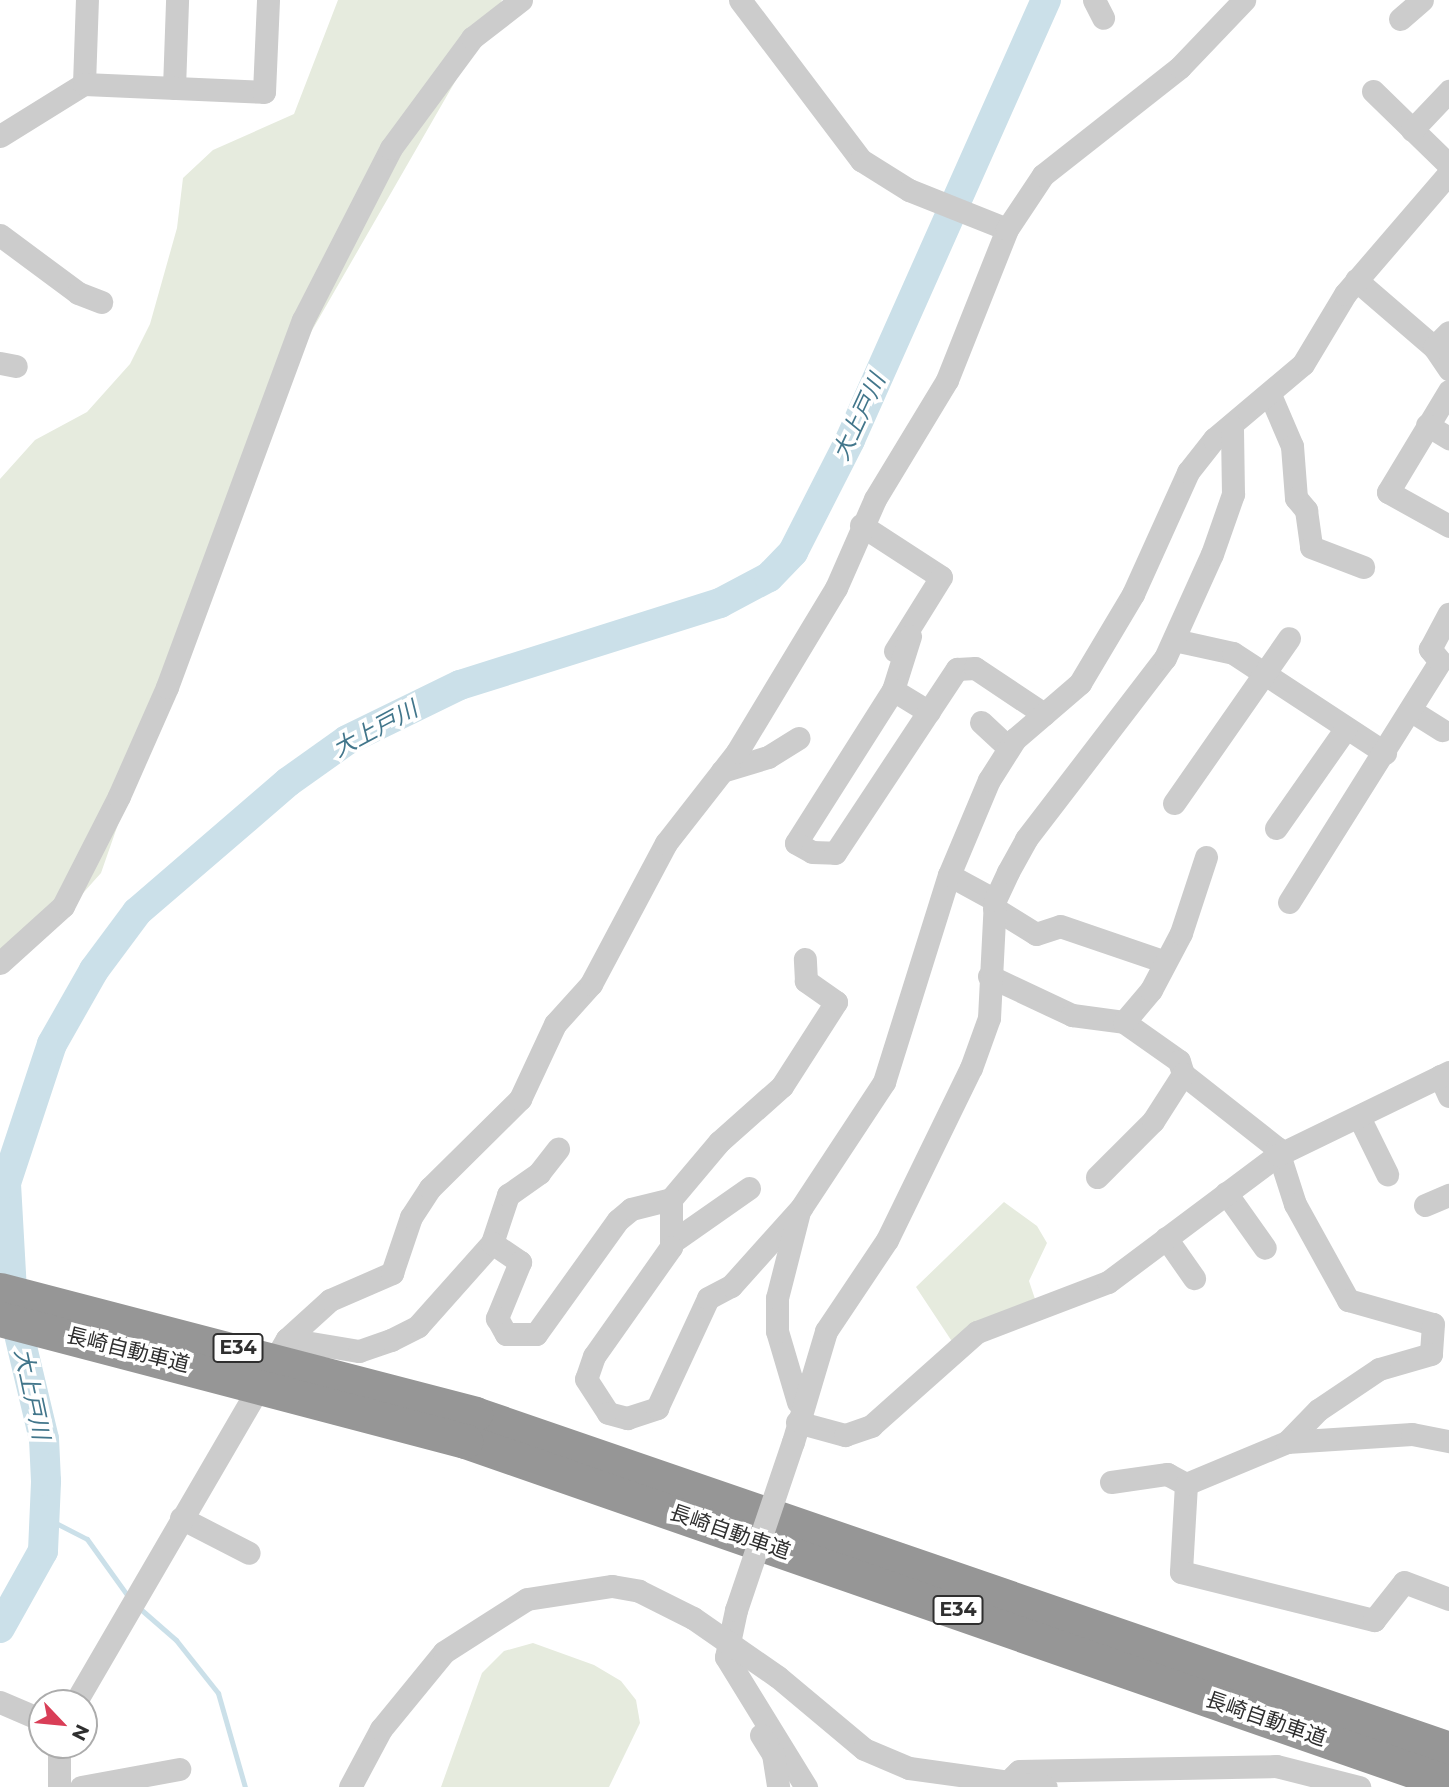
<!DOCTYPE html>
<meta charset="utf-8">
<style>
body{margin:0}
#map{position:relative;width:1449px;height:1787px;overflow:hidden;background:#fff;font-family:Montserrat,"Noto Sans JP",sans-serif}
div>[style]{position:absolute}
[style*='--x']{left:calc(var(--x)*1px);top:calc(var(--y)*1px);width:calc(var(--w)*1px);rotate:calc(var(--a)*1deg)}
.green>*{inset:0;background:#e6ebde}
.stream>*{height:5px;margin:-2.5px;padding:0 2.5px;transform-origin:2.5px;border-radius:2.5px;background:#cbe0e9}
.river>*{height:30px;margin:-15px;padding:0 15px;transform-origin:15px;border-radius:15px;background:#cbe0e9}
.minor>*{height:23px;margin:-11.5px;padding:0 11.5px;transform-origin:11.5px;border-radius:11.5px;background:#ccc}
.highway>*{height:35px;margin:-17.5px;padding:0 17.5px;transform-origin:17.5px;border-radius:17.5px;background:#969696}
.minor-bridge>*{height:23px;margin:-11.5px;padding:0 11.5px;transform-origin:11.5px;border-radius:11.5px;background:#ccc}
.highway-bridge>*{height:35px;margin:-17.5px;padding:0 17.5px;transform-origin:17.5px;border-radius:17.5px;background:#969696}
span{translate:-50% -50%;white-space:nowrap;text-align:center;line-height:1.15;-webkit-text-stroke:7px #fff;paint-order:stroke}
.shield-label span{padding:2px 5px;background:#fff;border:2px solid;border-radius:5px;-webkit-text-stroke-width:0}
.shield-label{font-size:19px;color:#2f2f2f;font-weight:700}
.street-label{font-size:21px;color:#2f2f2f}
.water-label{font-size:23px;color:#42768b;font-style:italic}
.north{position:absolute;left:28px;top:1689px;width:70px;height:70px;box-sizing:border-box;background:#fff;border:2px solid #acacac;border-radius:50%;rotate:116deg;font-size:19px;font-weight:700;line-height:28px;text-align:center;color:#2f2f2f}
.north::after{content:'';display:block;margin:auto;width:24px;height:32px;background:#d93e57;clip-path:polygon(50% 0,100% 100%,50% 72%,0 100%)}
</style>
<div id="map">
<div class="green">
<i style="clip-path:polygon(338px 0,502px 0,257px 426px,101px 873px,67px 911px,0 952px,0 479px,35px 440px,87px 412px,130px 364px,150px 324px,177px 228px,183px 178px,213px 150px,294px 114px)"></i>
<i style="clip-path:polygon(1004px 1202px,1037px 1226px,1047px 1243px,1029px 1281px,1036px 1302px,953px 1343px,916px 1287px)"></i>
<i style="clip-path:polygon(533px 1643px,594px 1665px,621px 1681px,636px 1700px,640px 1723px,609px 1787px,441px 1787px,482px 1673px,504px 1651px)"></i>
</div>
<div class="stream">
<i style="--x:44;--y:1517;--w:48;--a:27.1"></i>
<i style="--x:87;--y:1539;--w:74;--a:54.4"></i>
<i style="--x:137;--y:1606;--w:52;--a:41.1"></i>
<i style="--x:176;--y:1640;--w:68;--a:51.6"></i>
<i style="--x:218;--y:1693;--w:98;--a:74"></i>
</div>
<div class="river">
<i style="--x:0;--y:1628;--w:88;--a:-60.8"></i>
<i style="--x:43;--y:1551;--w:70;--a:-87.5"></i>
<i style="--x:46;--y:1481;--w:42;--a:-92.7"></i>
<i style="--x:44;--y:1439;--w:134;--a:-103.4"></i>
<i style="--x:13;--y:1309;--w:126;--a:-93.2"></i>
<i style="--x:6;--y:1183;--w:146;--a:-71.7"></i>
<i style="--x:52;--y:1044;--w:85;--a:-60.4"></i>
<i style="--x:94;--y:970;--w:72;--a:-53.4"></i>
<i style="--x:137;--y:912;--w:199;--a:-40.7"></i>
<i style="--x:288;--y:782;--w:72;--a:-35.4"></i>
<i style="--x:347;--y:740;--w:126;--a:-26"></i>
<i style="--x:460;--y:685;--w:273;--a:-17.5"></i>
<i style="--x:720;--y:603;--w:55;--a:-28"></i>
<i style="--x:769;--y:577;--w:35;--a:-46"></i>
<i style="--x:793;--y:552;--w:126;--a:-63"></i>
<i style="--x:850;--y:440;--w:482;--a:-66"></i>
</div>
<div class="minor">
<i style="--x:740;--y:0;--w:201;--a:52.9"></i>
<i style="--x:861;--y:160;--w:57;--a:32"></i>
<i style="--x:909;--y:190;--w:105;--a:21.7"></i>
<i style="--x:1094;--y:0;--w:20;--a:63"></i>
<i style="--x:1400;--y:19;--w:29;--a:-41"></i>
<i style="--x:84;--y:84;--w:84;--a:-88"></i>
<i style="--x:174;--y:88;--w:88;--a:-88"></i>
<i style="--x:1373;--y:91;--w:106;--a:44.2"></i>
<i style="--x:1412;--y:130;--w:54;--a:-46.5"></i>
<i style="--x:0;--y:136;--w:99;--a:-31.8"></i>
<i style="--x:84;--y:84;--w:180;--a:2.5"></i>
<i style="--x:264;--y:92;--w:92;--a:-87.5"></i>
<i style="--x:0;--y:235;--w:97;--a:36.6"></i>
<i style="--x:78;--y:293;--w:25;--a:21"></i>
<i style="--x:1356;--y:280;--w:103;--a:40.7"></i>
<i style="--x:1434;--y:347;--w:27;--a:56"></i>
<i style="--x:1434;--y:347;--w:21;--a:-45"></i>
<i style="--x:0;--y:363;--w:16;--a:11"></i>
<i style="--x:1449;--y:391;--w:118;--a:121.1"></i>
<i style="--x:1388;--y:492;--w:70;--a:29.1"></i>
<i style="--x:1271;--y:397;--w:53;--a:66.8"></i>
<i style="--x:1292;--y:446;--w:52;--a:85.6"></i>
<i style="--x:1296;--y:498;--w:16;--a:50"></i>
<i style="--x:1306;--y:510;--w:37;--a:82"></i>
<i style="--x:1311;--y:547;--w:56;--a:21"></i>
<i style="--x:1427;--y:425;--w:26;--a:31"></i>
<i style="--x:861;--y:525;--w:95;--a:33"></i>
<i style="--x:941;--y:577;--w:87;--a:121.9"></i>
<i style="--x:910;--y:636;--w:57;--a:107.5"></i>
<i style="--x:893;--y:690;--w:42;--a:31.4"></i>
<i style="--x:1174;--y:640;--w:60;--a:12.4"></i>
<i style="--x:1233;--y:653;--w:182;--a:33.3"></i>
<i style="--x:893;--y:690;--w:181;--a:122.4"></i>
<i style="--x:796;--y:843;--w:18;--a:29"></i>
<i style="--x:812;--y:852;--w:23;--a:2"></i>
<i style="--x:835;--y:853;--w:221;--a:-56.5"></i>
<i style="--x:957;--y:669;--w:18;--a:-3"></i>
<i style="--x:975;--y:668;--w:83;--a:33.7"></i>
<i style="--x:1410;--y:710;--w:38;--a:32"></i>
<i style="--x:981;--y:722;--w:38;--a:43"></i>
<i style="--x:722;--y:771;--w:48;--a:-16.9"></i>
<i style="--x:768;--y:757;--w:36;--a:-32"></i>
<i style="--x:1174;--y:803;--w:201;--a:-55.1"></i>
<i style="--x:1276;--y:828;--w:122;--a:-55"></i>
<i style="--x:949;--y:875;--w:52;--a:28.5"></i>
<i style="--x:1289;--y:902;--w:284;--a:-57.9"></i>
<i style="--x:1440;--y:661;--w:16;--a:-130"></i>
<i style="--x:1430;--y:649;--w:40;--a:-62"></i>
<i style="--x:994;--y:908;--w:49;--a:31.8"></i>
<i style="--x:1036;--y:934;--w:25;--a:-18"></i>
<i style="--x:1060;--y:926;--w:111;--a:18.9"></i>
<i style="--x:0;--y:963;--w:85;--a:-42.1"></i>
<i style="--x:63;--y:906;--w:123;--a:-63"></i>
<i style="--x:119;--y:796;--w:119;--a:-66.2"></i>
<i style="--x:167;--y:687;--w:391;--a:-69.7"></i>
<i style="--x:303;--y:320;--w:193;--a:-62.9"></i>
<i style="--x:391;--y:148;--w:137;--a:-53.6"></i>
<i style="--x:472;--y:38;--w:62;--a:-37.8"></i>
<i style="--x:989;--y:976;--w:92;--a:25.2"></i>
<i style="--x:1072;--y:1015;--w:52;--a:7.7"></i>
<i style="--x:1124;--y:1022;--w:67;--a:35.3"></i>
<i style="--x:1179;--y:1061;--w:14;--a:73"></i>
<i style="--x:1183;--y:1074;--w:120;--a:38.2"></i>
<i style="--x:1277;--y:1148;--w:59;--a:72.2"></i>
<i style="--x:1295;--y:1204;--w:110;--a:61.1"></i>
<i style="--x:1348;--y:1300;--w:88;--a:15.8"></i>
<i style="--x:1433;--y:1324;--w:30;--a:94"></i>
<i style="--x:1431;--y:1354;--w:54;--a:163.9"></i>
<i style="--x:1379;--y:1369;--w:73;--a:146.1"></i>
<i style="--x:1318;--y:1410;--w:45;--a:134.1"></i>
<i style="--x:1124;--y:1022;--w:42;--a:-49.8"></i>
<i style="--x:1151;--y:990;--w:64;--a:-62.2"></i>
<i style="--x:1181;--y:933;--w:80;--a:-71.8"></i>
<i style="--x:1440;--y:1076;--w:22;--a:66"></i>
<i style="--x:1359;--y:1117;--w:64;--a:63.8"></i>
<i style="--x:1097;--y:1177;--w:79;--a:-45"></i>
<i style="--x:1153;--y:1121;--w:56;--a:-57.4"></i>
<i style="--x:1226;--y:1193;--w:67;--a:54.7"></i>
<i style="--x:671;--y:1199;--w:75;--a:-49.9"></i>
<i style="--x:719;--y:1142;--w:84;--a:-41.6"></i>
<i style="--x:782;--y:1086;--w:100;--a:-57.3"></i>
<i style="--x:836;--y:1002;--w:37;--a:-145"></i>
<i style="--x:806;--y:981;--w:22;--a:-93"></i>
<i style="--x:1425;--y:1205;--w:26;--a:-23"></i>
<i style="--x:1166;--y:1238;--w:49;--a:55"></i>
<i style="--x:672;--y:1242;--w:94;--a:-35"></i>
<i style="--x:492;--y:1243;--w:51;--a:-71.6"></i>
<i style="--x:508;--y:1195;--w:38;--a:-35"></i>
<i style="--x:539;--y:1173;--w:31;--a:-52"></i>
<i style="--x:287;--y:1339;--w:73;--a:9.5"></i>
<i style="--x:359;--y:1351;--w:34;--a:-19"></i>
<i style="--x:391;--y:1340;--w:30;--a:-27"></i>
<i style="--x:418;--y:1326;--w:111;--a:-48.3"></i>
<i style="--x:492;--y:1243;--w:34;--a:34"></i>
<i style="--x:520;--y:1262;--w:61;--a:112.3"></i>
<i style="--x:497;--y:1318;--w:18;--a:61"></i>
<i style="--x:506;--y:1334;--w:30;--a:0"></i>
<i style="--x:536;--y:1334;--w:140;--a:-54.3"></i>
<i style="--x:618;--y:1220;--w:17;--a:-40"></i>
<i style="--x:631;--y:1209;--w:41;--a:-14"></i>
<i style="--x:671;--y:1199;--w:48;--a:90"></i>
<i style="--x:671;--y:1247;--w:133;--a:125.2"></i>
<i style="--x:594;--y:1356;--w:24;--a:109"></i>
<i style="--x:586;--y:1379;--w:40;--a:57.1"></i>
<i style="--x:608;--y:1413;--w:20;--a:15"></i>
<i style="--x:627;--y:1418;--w:32;--a:-18"></i>
<i style="--x:657;--y:1408;--w:121;--a:-65.1"></i>
<i style="--x:708;--y:1298;--w:26;--a:-28"></i>
<i style="--x:731;--y:1286;--w:105;--a:-48.1"></i>
<i style="--x:801;--y:1208;--w:151;--a:-56.6"></i>
<i style="--x:884;--y:1082;--w:217;--a:-72.6"></i>
<i style="--x:949;--y:875;--w:103;--a:-67.2"></i>
<i style="--x:989;--y:780;--w:49;--a:-57.6"></i>
<i style="--x:1015;--y:739;--w:86;--a:-40.7"></i>
<i style="--x:1080;--y:683;--w:104;--a:-59.2"></i>
<i style="--x:1133;--y:594;--w:134;--a:-65.7"></i>
<i style="--x:1188;--y:472;--w:42;--a:-51.8"></i>
<i style="--x:1214;--y:439;--w:116;--a:-40.1"></i>
<i style="--x:1303;--y:364;--w:82;--a:-59"></i>
<i style="--x:1345;--y:294;--w:160;--a:-49.3"></i>
<i style="--x:798;--y:1402;--w:74;--a:-106.5"></i>
<i style="--x:777;--y:1331;--w:33;--a:-90"></i>
<i style="--x:777;--y:1298;--w:89;--a:-75.7"></i>
<i style="--x:797;--y:1422;--w:50;--a:15.2"></i>
<i style="--x:845;--y:1435;--w:28;--a:-19"></i>
<i style="--x:871;--y:1426;--w:142;--a:-41.6"></i>
<i style="--x:977;--y:1332;--w:140;--a:-20.9"></i>
<i style="--x:1108;--y:1282;--w:212;--a:-36.8"></i>
<i style="--x:1278;--y:1155;--w:190;--a:-25.9"></i>
<i style="--x:793;--y:1442;--w:116;--a:-73.4"></i>
<i style="--x:826;--y:1331;--w:110;--a:-56.2"></i>
<i style="--x:887;--y:1240;--w:191;--a:-64"></i>
<i style="--x:971;--y:1068;--w:53;--a:-70.2"></i>
<i style="--x:989;--y:1018;--w:118;--a:-87.1"></i>
<i style="--x:995;--y:900;--w:31;--a:-65"></i>
<i style="--x:1008;--y:872;--w:38;--a:-61"></i>
<i style="--x:1026;--y:839;--w:228;--a:-52.5"></i>
<i style="--x:1165;--y:658;--w:114;--a:-65.7"></i>
<i style="--x:1212;--y:554;--w:64;--a:-70.7"></i>
<i style="--x:1233;--y:494;--w:67;--a:-90.9"></i>
<i style="--x:1111;--y:1482;--w:57;--a:-8.1"></i>
<i style="--x:1167;--y:1474;--w:21;--a:28"></i>
<i style="--x:1186;--y:1484;--w:88;--a:93.3"></i>
<i style="--x:1181;--y:1572;--w:199;--a:14"></i>
<i style="--x:1374;--y:1620;--w:48;--a:-51.7"></i>
<i style="--x:1404;--y:1582;--w:48;--a:20.7"></i>
<i style="--x:1186;--y:1484;--w:109;--a:-22.6"></i>
<i style="--x:1287;--y:1442;--w:125;--a:-3.7"></i>
<i style="--x:1412;--y:1434;--w:38;--a:11"></i>
<i style="--x:181;--y:1518;--w:76;--a:27.2"></i>
<i style="--x:736;--y:1610;--w:48;--a:102"></i>
<i style="--x:726;--y:1657;--w:153;--a:58.4"></i>
<i style="--x:0;--y:1702;--w:46;--a:23.2"></i>
<i style="--x:75;--y:1703;--w:421;--a:-59.8"></i>
<i style="--x:287;--y:1339;--w:58;--a:-42.2"></i>
<i style="--x:330;--y:1300;--w:68;--a:-23.5"></i>
<i style="--x:392;--y:1273;--w:59;--a:-71.3"></i>
<i style="--x:411;--y:1217;--w:35;--a:-57"></i>
<i style="--x:430;--y:1188;--w:127;--a:-44.7"></i>
<i style="--x:520;--y:1099;--w:83;--a:-65"></i>
<i style="--x:555;--y:1024;--w:54;--a:-48"></i>
<i style="--x:591;--y:984;--w:160;--a:-62"></i>
<i style="--x:666;--y:843;--w:115;--a:-52"></i>
<i style="--x:737;--y:752;--w:192;--a:-58.9"></i>
<i style="--x:836;--y:588;--w:97;--a:-66.3"></i>
<i style="--x:875;--y:499;--w:139;--a:-58.8"></i>
<i style="--x:947;--y:380;--w:162;--a:-68.3"></i>
<i style="--x:1007;--y:229;--w:65;--a:-56.3"></i>
<i style="--x:1043;--y:175;--w:174;--a:-38.2"></i>
<i style="--x:1180;--y:67;--w:93;--a:-46.3"></i>
<i style="--x:761;--y:1735;--w:22;--a:58"></i>
<i style="--x:773;--y:1754;--w:33;--a:81"></i>
<i style="--x:59;--y:1745;--w:42;--a:90"></i>
<i style="--x:1013;--y:1777;--w:8;--a:-45"></i>
<i style="--x:1019;--y:1771;--w:257;--a:-1.1"></i>
<i style="--x:1276;--y:1766;--w:86;--a:14.2"></i>
<i style="--x:81;--y:1787;--w:100;--a:-10.4"></i>
<i style="--x:350;--y:1787;--w:66;--a:-61.9"></i>
<i style="--x:381;--y:1729;--w:99;--a:-50.7"></i>
<i style="--x:444;--y:1652;--w:98;--a:-32.6"></i>
<i style="--x:527;--y:1599;--w:86;--a:-8.7"></i>
<i style="--x:612;--y:1586;--w:27;--a:10"></i>
<i style="--x:639;--y:1591;--w:60;--a:26.6"></i>
<i style="--x:693;--y:1618;--w:103;--a:34.8"></i>
<i style="--x:778;--y:1677;--w:112;--a:39.9"></i>
<i style="--x:864;--y:1749;--w:49;--a:22.9"></i>
<i style="--x:909;--y:1768;--w:138;--a:7.9"></i>
</div>
<div class="highway">
<i style="--x:475;--y:1414;--w:1030;--a:18.98"></i>
<i style="--x:465;--y:1441;--w:1042;--a:19.17"></i>
</div>
<div class="minor-bridge">
<i style="--x:736;--y:1610;--w:177;--a:-71.3"></i>
</div>
<div class="highway-bridge">
<i style="--x:0;--y:1290;--w:491;--a:14.6"></i>
<i style="--x:0;--y:1319;--w:481;--a:14.7"></i>
</div>
<div class="shield-label">
<span style="left:238px;top:1348px">E34</span>
<span style="left:958px;top:1610px">E34</span>
</div>
<div class="street-label">
<span style="left:128px;top:1350px;rotate:14deg">長崎自動車道</span>
<span style="left:730px;top:1532px;rotate:19deg">長崎自動車道</span>
<span style="left:1266px;top:1719px;rotate:19deg">長崎自動車道</span>
</div>
<div class="water-label">
<span style="left:859px;top:417px;rotate:-65deg">大上戸川</span>
<span style="left:375px;top:729px;rotate:-28deg">大上戸川</span>
<span style="left:32px;top:1394px;rotate:78deg">大上戸川</span>
</div>
<div class="north">N</div>
</div>
